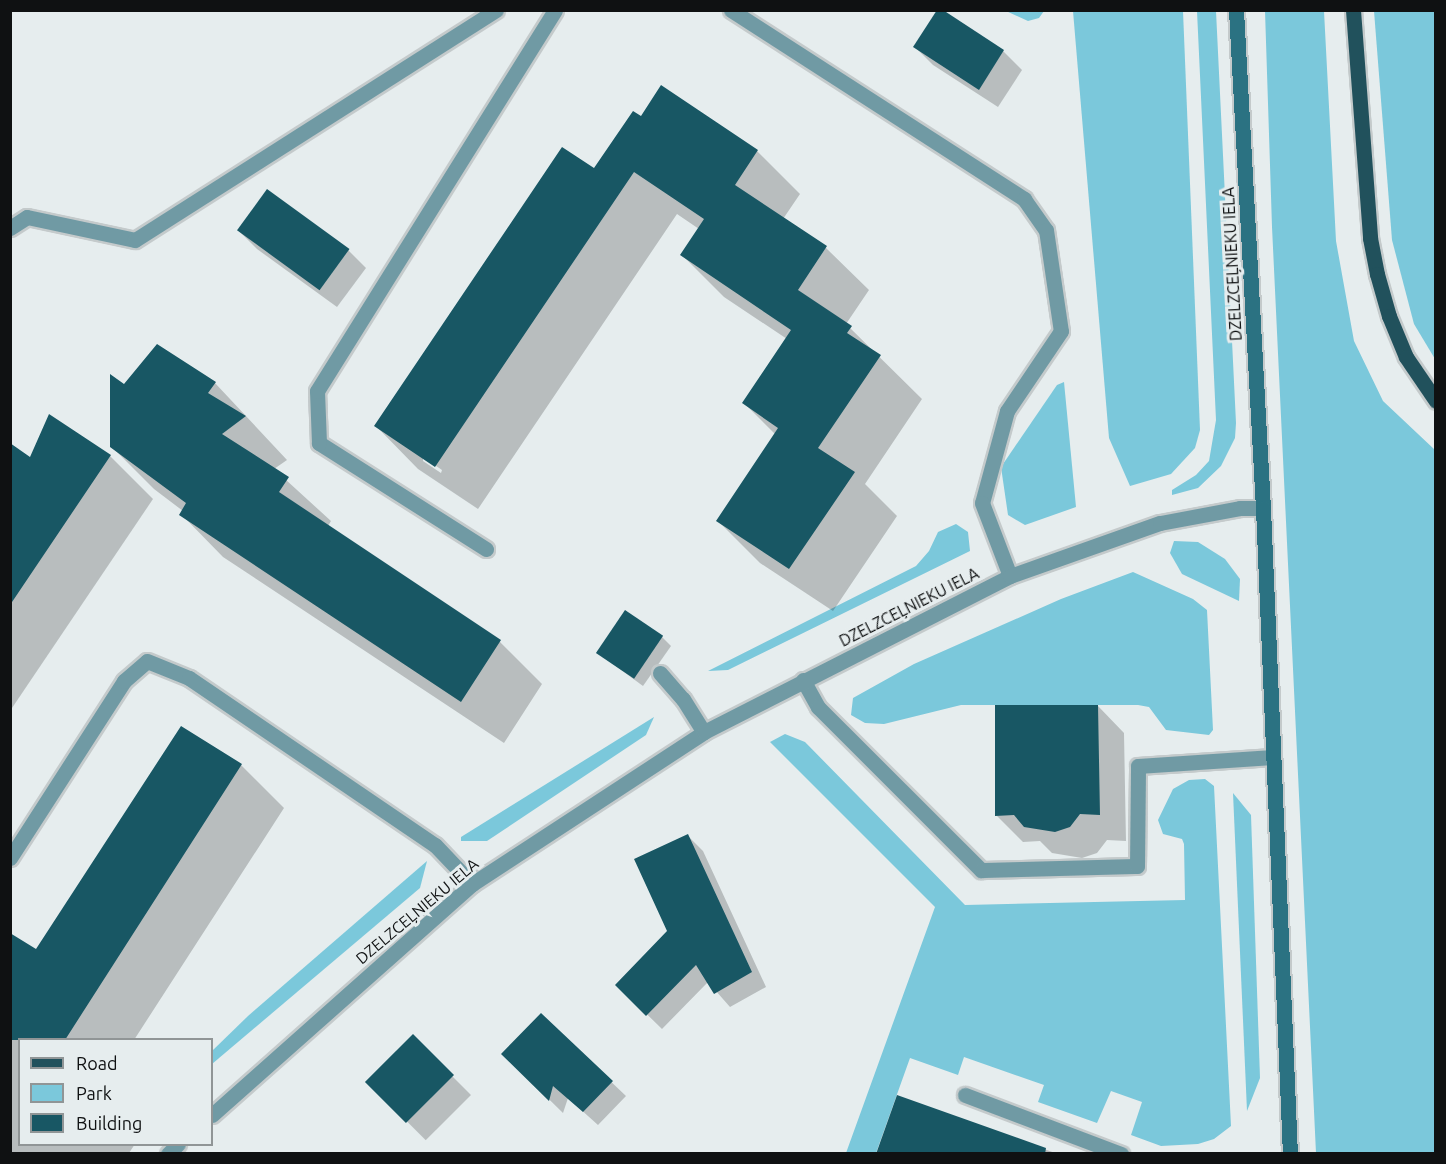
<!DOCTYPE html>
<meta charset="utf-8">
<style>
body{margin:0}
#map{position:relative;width:1446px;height:1164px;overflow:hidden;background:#e6edee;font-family:Ubuntu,sans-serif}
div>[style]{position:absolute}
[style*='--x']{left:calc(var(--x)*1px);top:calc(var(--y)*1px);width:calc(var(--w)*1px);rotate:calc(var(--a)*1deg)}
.green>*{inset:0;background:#7bc8db}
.shadow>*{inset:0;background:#0003;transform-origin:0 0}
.building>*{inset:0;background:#185764;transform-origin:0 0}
.roads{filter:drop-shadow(2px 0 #c4cacb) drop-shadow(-2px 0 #c4cacb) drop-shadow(0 2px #c4cacb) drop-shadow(0 -2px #c4cacb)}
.service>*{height:15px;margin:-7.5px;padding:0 7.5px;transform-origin:7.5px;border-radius:7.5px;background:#709aa4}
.minor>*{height:15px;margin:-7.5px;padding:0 7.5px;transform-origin:7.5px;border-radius:7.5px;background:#709aa4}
.secondary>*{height:15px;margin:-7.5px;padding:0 7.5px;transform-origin:7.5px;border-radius:7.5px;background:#2b7282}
.primary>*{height:15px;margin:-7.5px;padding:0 7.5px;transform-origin:7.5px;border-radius:7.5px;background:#21515c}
span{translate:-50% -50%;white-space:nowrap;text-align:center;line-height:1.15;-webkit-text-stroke:6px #e6edee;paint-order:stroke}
.street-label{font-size:16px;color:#0f1112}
.frame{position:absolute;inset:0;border:12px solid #0f1112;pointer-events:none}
.legend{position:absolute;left:18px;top:1038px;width:195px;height:108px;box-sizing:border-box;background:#e6edee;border:2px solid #909596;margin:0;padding:8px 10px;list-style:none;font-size:18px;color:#0f1112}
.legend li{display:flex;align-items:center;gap:12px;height:30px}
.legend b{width:30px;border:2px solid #909596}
</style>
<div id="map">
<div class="green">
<i style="clip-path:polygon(1006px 11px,1044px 11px,1039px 18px,1028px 21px)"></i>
<i style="clip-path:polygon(1073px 11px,1183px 11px,1200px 430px,1195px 448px,1171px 474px,1130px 486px,1109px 438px)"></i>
<i style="clip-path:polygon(1197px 11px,1216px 11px,1236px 423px,1235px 438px,1221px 466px,1198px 488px,1172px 495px,1172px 490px,1196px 475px,1209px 461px,1216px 420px)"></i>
<i style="clip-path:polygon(1265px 11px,1324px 11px,1336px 241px,1354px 341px,1383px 401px,1435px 450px,1435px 1153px,1316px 1153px,1272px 227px)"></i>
<i style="clip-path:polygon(1374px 11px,1435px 11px,1435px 359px,1414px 324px,1392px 240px)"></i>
<i style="clip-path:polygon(1064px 382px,1076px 507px,1025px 525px,1008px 515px,1001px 467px,1057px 385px)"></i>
<i style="clip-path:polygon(956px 524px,968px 532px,970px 551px,728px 670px,708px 671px,916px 566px,929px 551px,938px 532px)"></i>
<i style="clip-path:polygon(1174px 541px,1198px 542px,1225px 559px,1240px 579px,1239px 601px,1182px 574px,1170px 553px)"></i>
<i style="clip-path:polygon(1133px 572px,1193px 599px,1207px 610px,1213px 730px,1209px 735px,1166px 730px,1149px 707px,1138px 705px,961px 705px,884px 724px,865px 723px,851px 715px,853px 698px,914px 664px,1061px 599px)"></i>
<i style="clip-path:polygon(654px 717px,646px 735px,487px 841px,461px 841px,461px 837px)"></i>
<i style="clip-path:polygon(785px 734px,805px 742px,965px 905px,1185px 900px,1184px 844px,1182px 839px,1163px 834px,1158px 820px,1173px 789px,1189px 780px,1205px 779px,1214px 786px,1231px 1126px,1214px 1139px,1198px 1144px,1161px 1146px,1131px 1135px,1142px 1102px,1111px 1091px,1097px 1123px,1038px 1102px,1044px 1085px,964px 1057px,958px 1075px,910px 1058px,876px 1153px,846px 1153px,935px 907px,770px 742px)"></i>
<i style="clip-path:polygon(1233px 793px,1251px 815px,1260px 1078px,1247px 1111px)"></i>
<i style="clip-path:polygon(427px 861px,420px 888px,212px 1064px,212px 1051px,248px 1016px)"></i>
</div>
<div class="shadow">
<i style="clip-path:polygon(940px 10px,1003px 51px,1022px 70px,998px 107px,933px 65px,915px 47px)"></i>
<i style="clip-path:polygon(evenodd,641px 118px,757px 151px,800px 194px,783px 219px,826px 248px,869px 290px,846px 324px,922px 399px,865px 484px,897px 516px,833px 611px,760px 563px,718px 521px,776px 435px,744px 403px,787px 339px,724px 297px,682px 255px,699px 229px,677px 214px,478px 509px,418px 469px,376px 426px,641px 118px,423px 457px,442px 470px,441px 473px,423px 461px,423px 457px)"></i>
<i style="clip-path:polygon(238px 230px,348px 250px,366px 268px,337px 307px,257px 249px)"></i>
<i style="clip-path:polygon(215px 383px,287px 460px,274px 469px,331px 521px,328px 526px,500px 642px,542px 684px,504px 743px,223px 557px,181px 514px,183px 511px,154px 489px,111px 446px,124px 386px)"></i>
<i style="clip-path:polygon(110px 456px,153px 499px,10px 711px,10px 477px,31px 459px)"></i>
<i style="clip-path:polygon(662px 637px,671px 646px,643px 686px,598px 653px)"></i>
<i style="clip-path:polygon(1098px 706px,1124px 733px,1126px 841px,1107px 840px,1097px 853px,1082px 858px,1052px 853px,1040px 841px,1023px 842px,996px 815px)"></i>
<i style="clip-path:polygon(241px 765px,284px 808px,134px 1040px,20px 1040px,20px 1144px,135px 1144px,129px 1153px,10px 1154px,10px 1021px)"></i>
<i style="clip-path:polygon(688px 836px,703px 851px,766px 987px,730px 1007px,708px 982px,662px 1029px,617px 985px,669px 931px)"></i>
<i style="clip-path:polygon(541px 1015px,626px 1096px,598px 1125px,568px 1098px,563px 1113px,503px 1054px)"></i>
<i style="left:413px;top:1037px;width:82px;height:64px;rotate:45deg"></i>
<i style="clip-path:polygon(898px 1097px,1058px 1154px,878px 1154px)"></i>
</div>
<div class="building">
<i style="clip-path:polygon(937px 10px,943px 10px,1004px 50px,979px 90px,913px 47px)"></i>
<i style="clip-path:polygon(661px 85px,758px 150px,735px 185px,827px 246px,798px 290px,852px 326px,847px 333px,881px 355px,818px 448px,855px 472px,789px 569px,716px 521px,778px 428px,742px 403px,791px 330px,680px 255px,704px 219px,634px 172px,435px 467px,374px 426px,562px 147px,594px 168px,633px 111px,641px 116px)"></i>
<i style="left:267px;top:189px;width:102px;height:51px;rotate:36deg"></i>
<i style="clip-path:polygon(157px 344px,216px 382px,208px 393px,246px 416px,222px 434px,289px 477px,279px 492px,501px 640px,461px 702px,179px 515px,186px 503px,110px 447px,110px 374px,124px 384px)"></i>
<i style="clip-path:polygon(49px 414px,111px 455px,10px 605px,10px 443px,30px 457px)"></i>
<i style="left:625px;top:610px;width:46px;height:52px;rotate:34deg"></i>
<i style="clip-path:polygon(995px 705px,1098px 705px,1100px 815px,1080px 814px,1070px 827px,1055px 832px,1024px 827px,1014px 815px,995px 816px)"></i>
<i style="clip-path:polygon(181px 726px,242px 764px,65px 1040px,10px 1040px,10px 933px,36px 949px)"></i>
<i style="clip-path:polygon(688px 834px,752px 972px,714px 994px,696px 965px,646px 1016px,615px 985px,667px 931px,634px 859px)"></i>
<i style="clip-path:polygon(541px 1013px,613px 1081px,583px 1112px,553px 1086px,549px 1101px,501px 1054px)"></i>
<i style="left:413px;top:1034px;width:58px;height:68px;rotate:45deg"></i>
<i style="clip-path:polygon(897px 1095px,1046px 1148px,1045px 1154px,876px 1154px)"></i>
</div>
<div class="roads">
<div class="service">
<i style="--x:731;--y:10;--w:349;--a:32.8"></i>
<i style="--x:1024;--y:199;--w:38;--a:55"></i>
<i style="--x:1046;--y:230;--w:102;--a:81.6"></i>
<i style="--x:1061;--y:331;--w:97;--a:124"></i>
<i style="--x:1007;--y:411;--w:95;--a:105.2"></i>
<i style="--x:982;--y:503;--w:78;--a:69"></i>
<i style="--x:10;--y:228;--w:20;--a:-33"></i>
<i style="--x:27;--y:217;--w:110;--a:12"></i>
<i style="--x:135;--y:240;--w:428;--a:-32.5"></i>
<i style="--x:486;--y:549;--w:198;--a:-147.6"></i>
<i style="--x:319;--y:443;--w:52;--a:-92.2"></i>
<i style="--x:317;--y:391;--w:449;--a:-58"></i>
<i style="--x:660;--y:673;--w:35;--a:49"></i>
<i style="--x:683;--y:699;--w:39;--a:58"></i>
<i style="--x:803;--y:680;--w:31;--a:61"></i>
<i style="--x:818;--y:707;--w:231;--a:45"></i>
<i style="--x:981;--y:870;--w:156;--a:-1.5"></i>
<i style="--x:1137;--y:866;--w:100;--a:-89.4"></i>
<i style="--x:1138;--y:766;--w:135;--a:-3.8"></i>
<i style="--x:10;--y:858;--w:211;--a:-57.2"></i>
<i style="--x:124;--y:681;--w:30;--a:-41"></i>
<i style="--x:147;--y:661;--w:45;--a:22"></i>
<i style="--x:189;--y:678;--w:297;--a:34.2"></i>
<i style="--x:435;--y:845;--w:54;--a:46.5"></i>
<i style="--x:965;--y:1095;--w:167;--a:20.7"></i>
</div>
<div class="minor">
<i style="--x:212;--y:1115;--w:348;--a:-41.6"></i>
<i style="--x:472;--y:884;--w:277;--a:-33.2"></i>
<i style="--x:704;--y:732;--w:343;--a:-27"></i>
<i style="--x:1010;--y:576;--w:159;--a:-19.5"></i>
<i style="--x:1160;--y:523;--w:81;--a:-10.6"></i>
<i style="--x:1240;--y:508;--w:23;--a:0"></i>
<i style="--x:168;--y:1154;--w:14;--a:-45"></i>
</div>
<div class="secondary">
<i style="--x:1236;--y:10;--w:499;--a:86.9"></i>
<i style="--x:1263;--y:508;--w:647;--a:87.61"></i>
</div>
<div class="primary">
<i style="--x:1353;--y:10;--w:229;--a:85.7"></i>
<i style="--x:1370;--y:238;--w:37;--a:79"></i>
<i style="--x:1377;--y:274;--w:44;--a:74.1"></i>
<i style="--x:1389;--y:316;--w:44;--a:67.5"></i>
<i style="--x:1406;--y:357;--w:53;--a:55.7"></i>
</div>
</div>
<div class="street-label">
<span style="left:1232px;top:264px;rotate:-93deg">DZELZCEĻNIEKU IELA</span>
<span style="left:909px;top:607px;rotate:-27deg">DZELZCEĻNIEKU IELA</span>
<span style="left:417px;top:911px;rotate:-40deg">DZELZCEĻNIEKU IELA</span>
</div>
<div class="frame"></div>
<ul class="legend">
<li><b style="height:8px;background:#21515c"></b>Road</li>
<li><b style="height:16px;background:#7bc8db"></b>Park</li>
<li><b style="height:16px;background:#185764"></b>Building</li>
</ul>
</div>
